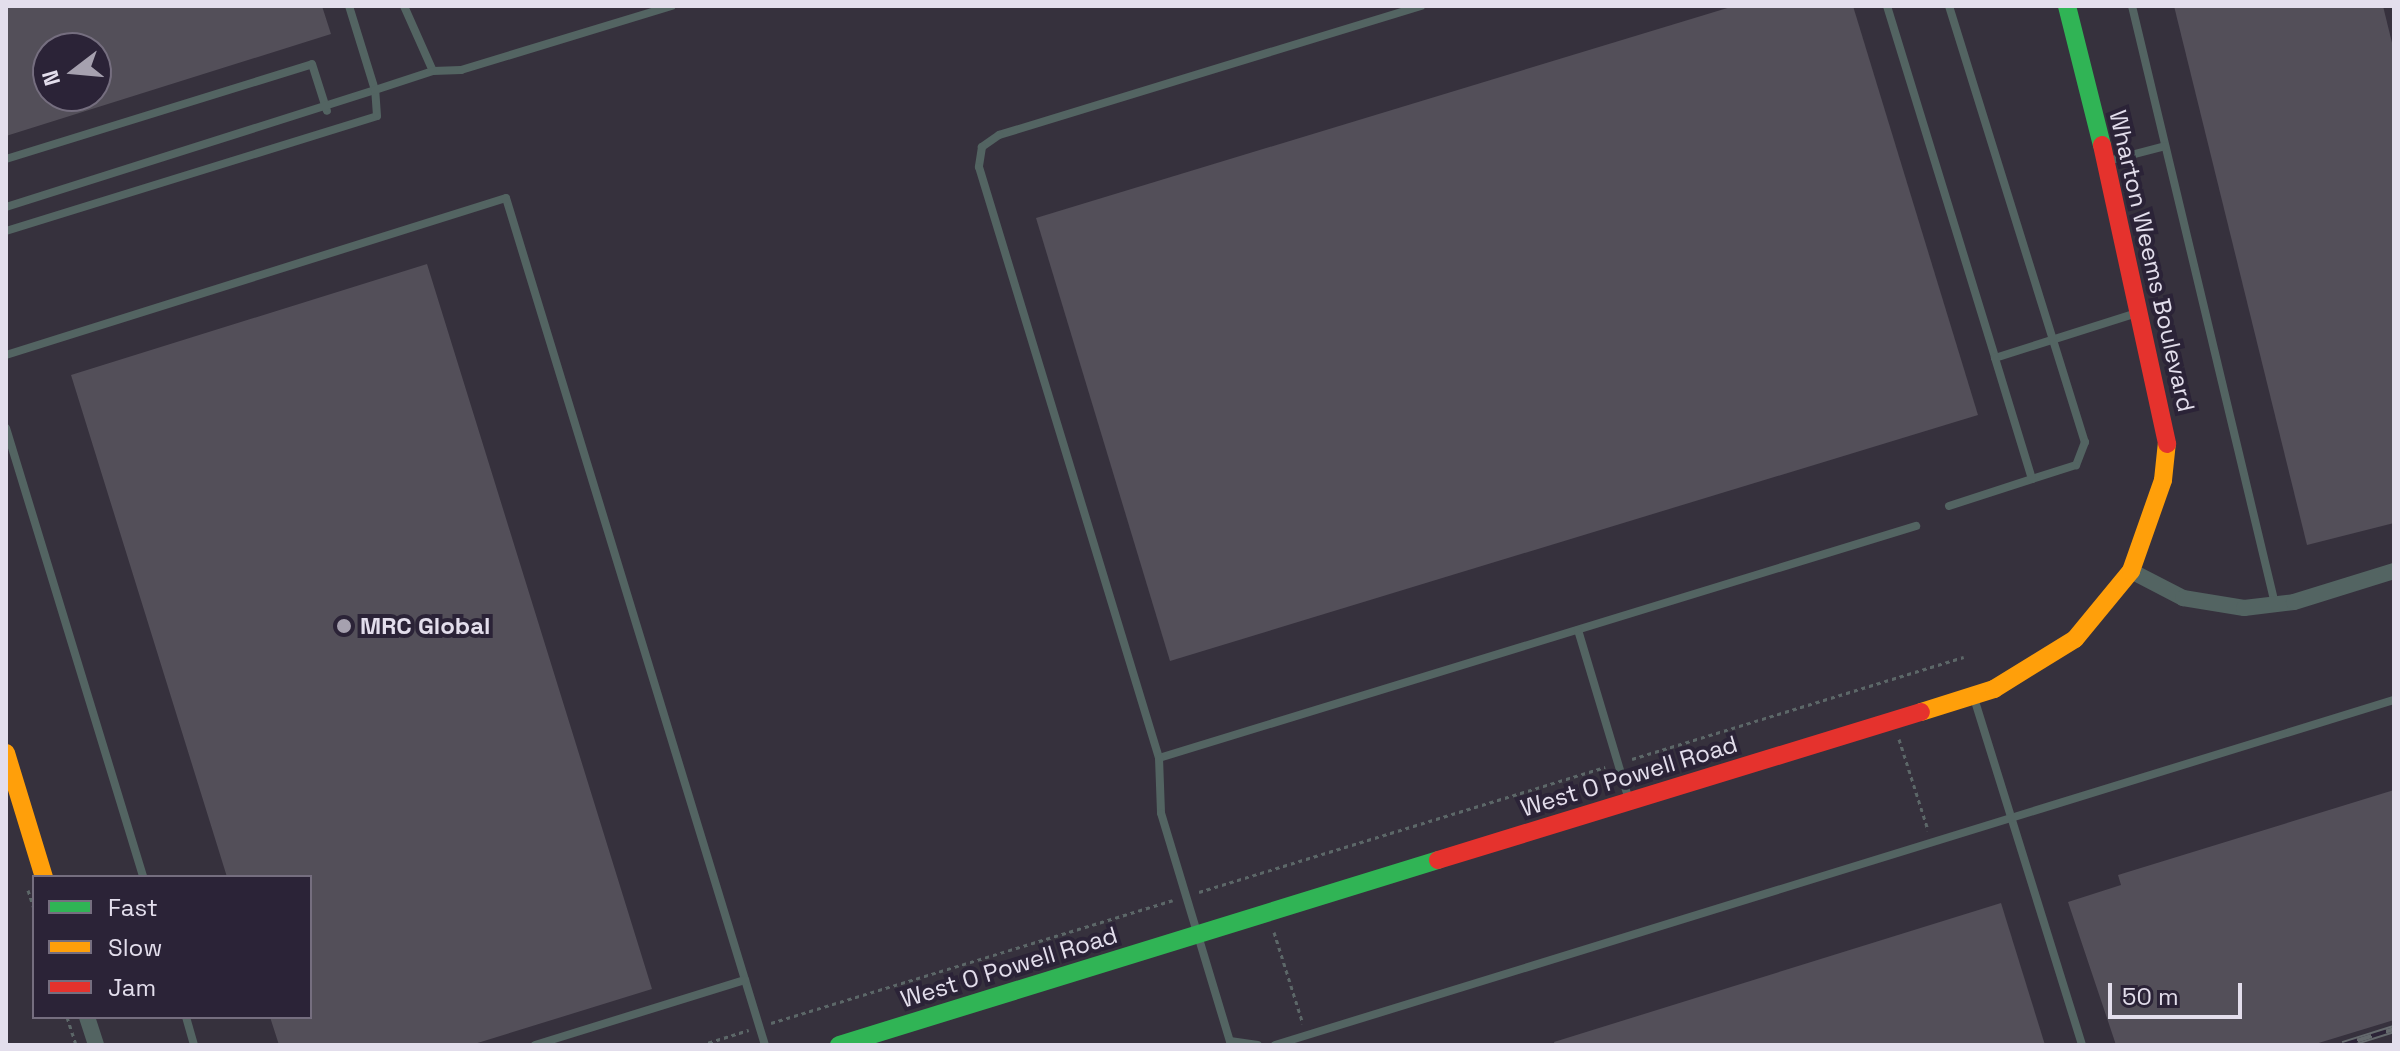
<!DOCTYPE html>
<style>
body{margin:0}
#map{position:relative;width:2400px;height:1051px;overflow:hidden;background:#36313d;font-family:"Space Grotesk",sans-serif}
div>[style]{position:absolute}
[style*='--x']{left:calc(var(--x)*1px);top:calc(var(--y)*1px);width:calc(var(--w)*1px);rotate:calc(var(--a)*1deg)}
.building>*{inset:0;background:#534f59}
.path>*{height:3px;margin-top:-1.5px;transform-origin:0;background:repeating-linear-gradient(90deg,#5c6768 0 4px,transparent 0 8px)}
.lane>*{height:8px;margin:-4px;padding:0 4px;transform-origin:4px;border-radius:4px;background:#536462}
.street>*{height:16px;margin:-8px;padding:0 8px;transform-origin:8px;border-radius:8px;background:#536462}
.fast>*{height:18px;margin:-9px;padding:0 9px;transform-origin:9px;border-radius:9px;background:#30b455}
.slow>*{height:18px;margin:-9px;padding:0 9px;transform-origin:9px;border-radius:9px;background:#ff9f0a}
.jam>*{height:18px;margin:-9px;padding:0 9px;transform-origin:9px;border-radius:9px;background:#e5322d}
.rail>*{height:8px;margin-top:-4px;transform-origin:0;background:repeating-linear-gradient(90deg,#2b2337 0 15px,#64696d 0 30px);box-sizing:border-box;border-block:2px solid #64696d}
.dots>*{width:22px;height:22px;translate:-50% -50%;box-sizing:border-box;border:4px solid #2b2337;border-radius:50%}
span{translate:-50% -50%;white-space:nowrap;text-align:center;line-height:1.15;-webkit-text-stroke:8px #2b2337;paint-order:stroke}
.street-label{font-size:24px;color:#e3deec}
.poi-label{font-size:24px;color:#e3deec;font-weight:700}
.left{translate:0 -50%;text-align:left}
.frame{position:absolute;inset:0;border:8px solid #e3deec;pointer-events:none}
.legend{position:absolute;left:32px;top:875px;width:280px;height:144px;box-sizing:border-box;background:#2b2337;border:2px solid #756e7f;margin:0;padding:10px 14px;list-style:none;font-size:24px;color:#e3deec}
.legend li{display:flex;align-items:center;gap:16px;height:40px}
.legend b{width:40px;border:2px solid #756e7f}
.north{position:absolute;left:32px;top:32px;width:80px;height:80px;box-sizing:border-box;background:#2b2337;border:2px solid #756e7f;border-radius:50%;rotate:254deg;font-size:22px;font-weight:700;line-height:32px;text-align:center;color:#e3deec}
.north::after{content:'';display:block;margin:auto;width:28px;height:36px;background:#a6a1af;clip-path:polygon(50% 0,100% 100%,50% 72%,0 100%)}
.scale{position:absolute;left:2108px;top:983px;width:134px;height:36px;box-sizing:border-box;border:4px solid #e3deec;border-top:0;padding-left:10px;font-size:24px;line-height:28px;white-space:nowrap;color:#e3deec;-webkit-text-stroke:6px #2b2337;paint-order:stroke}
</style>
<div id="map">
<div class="building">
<i style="clip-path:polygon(evenodd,6px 6px,322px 6px,331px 34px,6px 136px,6px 6px,48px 48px,96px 48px,96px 96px,48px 96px,48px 48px)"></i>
<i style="clip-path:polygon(1734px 6px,1853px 6px,1978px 415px,1170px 661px,1036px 218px)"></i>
<i style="clip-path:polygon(2174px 6px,2383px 6px,2394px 51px,2394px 523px,2307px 545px)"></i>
<i style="clip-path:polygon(427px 264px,652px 989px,471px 1045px,279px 1045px,270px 1017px,310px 1017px,310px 877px,227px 877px,71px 375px)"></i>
<i style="clip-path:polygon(2394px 790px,2394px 1020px,2312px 1045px,2116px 1045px,2068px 902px,2121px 885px,2118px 875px)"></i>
<i style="clip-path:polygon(2001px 903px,2045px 1045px,1555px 1045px,1554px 1042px)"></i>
</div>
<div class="path">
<i style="--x:1899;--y:739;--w:96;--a:72.3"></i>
<i style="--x:1632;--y:759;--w:347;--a:-17.1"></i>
<i style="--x:28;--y:890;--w:20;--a:72"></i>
<i style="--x:1199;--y:892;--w:425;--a:-17.1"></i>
<i style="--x:1274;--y:932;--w:96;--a:72.5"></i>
<i style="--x:67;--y:1017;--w:29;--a:72"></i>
<i style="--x:771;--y:1023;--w:420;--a:-17"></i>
<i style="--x:701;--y:1045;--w:50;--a:-17.4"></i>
</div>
<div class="lane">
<i style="--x:404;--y:6;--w:71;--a:66"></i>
<i style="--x:433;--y:71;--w:28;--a:-2"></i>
<i style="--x:461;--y:70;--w:220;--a:-16.9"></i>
<i style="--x:1421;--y:6;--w:441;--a:163"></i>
<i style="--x:999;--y:135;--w:21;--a:145"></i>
<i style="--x:982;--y:147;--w:20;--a:99"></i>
<i style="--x:979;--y:167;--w:618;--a:73.06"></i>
<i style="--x:1159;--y:758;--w:792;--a:-17.04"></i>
<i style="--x:1887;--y:6;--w:368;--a:72.9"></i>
<i style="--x:1995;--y:358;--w:155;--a:-17.6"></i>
<i style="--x:1949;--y:6;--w:457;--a:72.7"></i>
<i style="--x:2085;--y:442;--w:25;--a:111"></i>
<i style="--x:2076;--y:465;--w:46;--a:162.3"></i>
<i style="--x:2132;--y:6;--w:615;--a:76.55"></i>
<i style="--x:6;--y:159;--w:320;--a:-17.2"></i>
<i style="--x:312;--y:64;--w:49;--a:72.3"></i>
<i style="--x:2108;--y:161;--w:59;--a:-14.7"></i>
<i style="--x:6;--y:207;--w:387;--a:-17.6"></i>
<i style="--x:375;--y:90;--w:88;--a:-107.2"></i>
<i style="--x:6;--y:231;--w:388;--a:-17.2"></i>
<i style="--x:377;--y:116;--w:26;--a:-94"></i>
<i style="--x:375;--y:90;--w:61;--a:-18.1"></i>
<i style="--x:6;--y:355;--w:524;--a:-17.43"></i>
<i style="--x:506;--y:198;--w:886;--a:73"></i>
<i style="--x:6;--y:428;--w:469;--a:73"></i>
<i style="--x:1949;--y:506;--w:87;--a:-18"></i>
<i style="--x:2032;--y:479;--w:127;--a:-107"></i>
<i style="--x:1578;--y:630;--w:177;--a:73.3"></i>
<i style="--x:1974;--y:698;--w:363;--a:72.7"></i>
<i style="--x:1159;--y:758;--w:55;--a:87.9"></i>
<i style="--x:1161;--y:813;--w:238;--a:73.2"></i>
<i style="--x:1230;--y:1041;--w:28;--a:8"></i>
<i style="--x:186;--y:1017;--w:29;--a:74"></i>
<i style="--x:535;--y:1045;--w:220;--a:-17.2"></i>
<i style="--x:1275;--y:1045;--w:1171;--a:-17.14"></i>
</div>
<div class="street">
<i style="--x:2131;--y:571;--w:59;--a:27.4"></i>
<i style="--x:2183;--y:598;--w:62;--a:9.3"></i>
<i style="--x:2244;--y:608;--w:50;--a:-6.8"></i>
<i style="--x:2294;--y:602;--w:105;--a:-17.2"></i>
<i style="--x:87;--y:1017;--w:29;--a:72"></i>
</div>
<div class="fast">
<i style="--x:2067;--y:6;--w:143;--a:75.9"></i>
<i style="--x:839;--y:1045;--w:627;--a:-17.16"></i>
</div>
<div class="slow">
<i style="--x:1921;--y:712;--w:77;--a:-17.5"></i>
<i style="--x:1994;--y:689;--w:95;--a:-31.7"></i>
<i style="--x:2075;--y:639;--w:88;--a:-50.5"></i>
<i style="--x:2131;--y:571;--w:96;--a:-70.6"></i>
<i style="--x:2163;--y:480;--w:36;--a:-84"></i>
<i style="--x:6;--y:753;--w:130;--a:73"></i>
</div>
<div class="jam">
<i style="--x:2102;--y:145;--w:306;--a:77.7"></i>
<i style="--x:1438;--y:860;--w:505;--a:-17.04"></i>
</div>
<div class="rail">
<i style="--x:2343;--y:1045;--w:53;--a:-17.4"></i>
</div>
<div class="dots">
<i style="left:344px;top:626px;background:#a6a1af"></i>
</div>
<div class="street-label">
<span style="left:2152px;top:261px;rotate:77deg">Wharton Weems Boulevard</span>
<span style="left:1629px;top:776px;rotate:-17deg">West O Powell Road</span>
<span style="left:1009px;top:967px;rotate:-17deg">West O Powell Road</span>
</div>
<div class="poi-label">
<span class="left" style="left:360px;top:626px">MRC Global</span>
</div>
<div class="frame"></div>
<ul class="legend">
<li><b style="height:10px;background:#30b455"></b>Fast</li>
<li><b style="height:10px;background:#ff9f0a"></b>Slow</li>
<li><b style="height:10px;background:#e5322d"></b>Jam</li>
</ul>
<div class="north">N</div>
<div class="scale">50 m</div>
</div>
